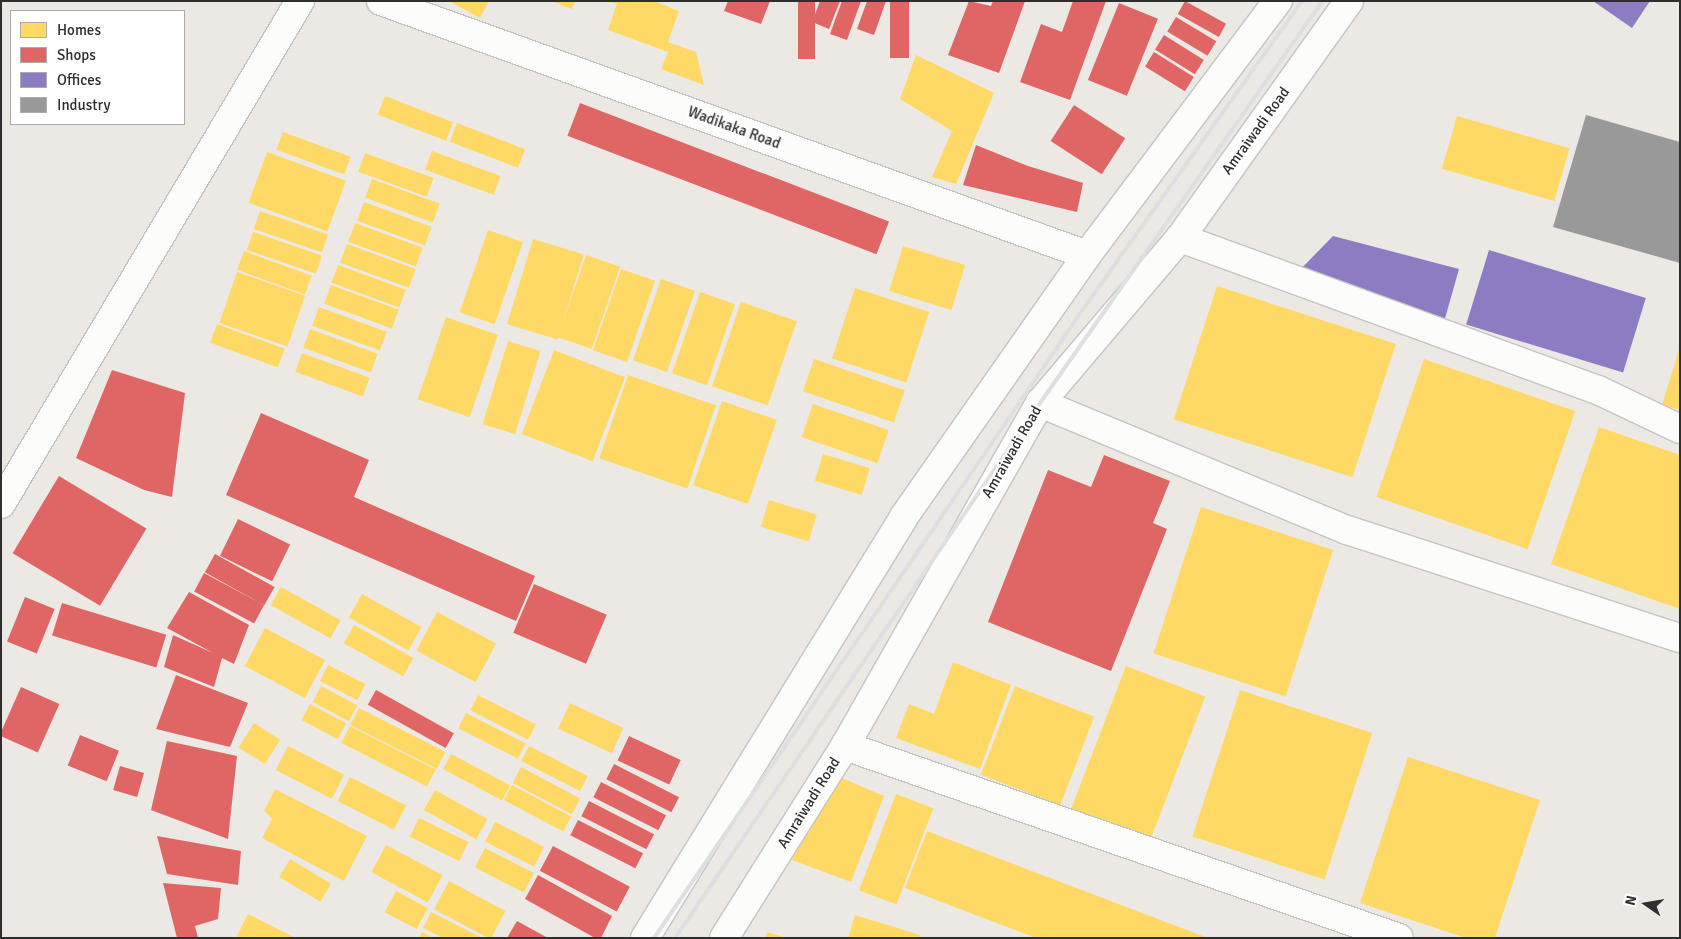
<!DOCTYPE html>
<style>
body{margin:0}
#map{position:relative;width:1681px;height:939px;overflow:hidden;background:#ece8e4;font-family:Signika,sans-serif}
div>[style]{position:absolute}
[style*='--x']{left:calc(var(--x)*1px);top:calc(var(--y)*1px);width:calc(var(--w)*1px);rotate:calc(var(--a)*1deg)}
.homes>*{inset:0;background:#ffd966;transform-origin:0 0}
.shops>*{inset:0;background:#e06666;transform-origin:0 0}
.offices>*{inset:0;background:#8e7cc3;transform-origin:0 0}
.industry>*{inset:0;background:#999}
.roads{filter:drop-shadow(1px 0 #c5c4c5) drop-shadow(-1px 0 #c5c4c5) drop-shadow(0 1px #c5c4c5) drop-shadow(0 -1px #c5c4c5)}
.street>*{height:28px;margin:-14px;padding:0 14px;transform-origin:14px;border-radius:14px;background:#fcfcfb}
.secondary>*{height:28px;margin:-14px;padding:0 14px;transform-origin:14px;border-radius:14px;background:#fcfcfb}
.rail>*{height:4px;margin:-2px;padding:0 2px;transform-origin:2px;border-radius:2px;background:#dfdfe1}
span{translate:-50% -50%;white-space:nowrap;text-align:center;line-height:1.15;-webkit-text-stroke:5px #fff;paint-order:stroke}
.street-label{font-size:15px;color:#2e2e2e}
.frame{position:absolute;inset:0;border:2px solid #2e2e2e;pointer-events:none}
.legend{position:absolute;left:10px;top:10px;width:175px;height:115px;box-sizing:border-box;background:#fff;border:1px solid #ababab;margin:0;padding:6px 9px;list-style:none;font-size:15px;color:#2e2e2e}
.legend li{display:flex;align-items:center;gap:10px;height:25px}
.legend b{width:25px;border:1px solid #ababab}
.north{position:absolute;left:1621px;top:879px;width:50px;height:50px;-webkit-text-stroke:4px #fff;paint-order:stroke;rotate:283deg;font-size:14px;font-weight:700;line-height:20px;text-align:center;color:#2e2e2e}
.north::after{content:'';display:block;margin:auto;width:18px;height:22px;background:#2e2e2e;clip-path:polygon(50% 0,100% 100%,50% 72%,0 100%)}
</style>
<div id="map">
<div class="homes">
<i style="clip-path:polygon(449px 1px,489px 1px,480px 18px)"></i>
<i style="clip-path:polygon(551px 1px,575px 1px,572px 9px)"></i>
<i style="clip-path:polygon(609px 1px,654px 1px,679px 11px,668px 42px,696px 52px,704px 85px,661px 69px,668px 52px,608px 30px,617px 4px)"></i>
<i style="clip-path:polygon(916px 55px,994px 93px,956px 184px,932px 177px,952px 131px,900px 99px)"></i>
<i style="left:385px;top:96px;width:73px;height:20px;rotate:21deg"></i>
<i style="left:1457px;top:116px;width:117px;height:55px;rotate:16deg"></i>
<i style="left:457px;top:123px;width:73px;height:20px;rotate:21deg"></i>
<i style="left:283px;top:132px;width:72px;height:19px;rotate:20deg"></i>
<i style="left:432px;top:151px;width:73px;height:20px;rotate:20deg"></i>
<i style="left:267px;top:152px;width:84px;height:54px;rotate:20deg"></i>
<i style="left:365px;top:153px;width:73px;height:20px;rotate:20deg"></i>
<i style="left:372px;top:179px;width:72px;height:20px;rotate:20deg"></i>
<i style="left:364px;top:202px;width:72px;height:20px;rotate:20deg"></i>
<i style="left:260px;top:211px;width:72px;height:19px;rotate:19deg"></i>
<i style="left:355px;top:223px;width:72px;height:20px;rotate:20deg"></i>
<i style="left:488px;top:230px;width:37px;height:87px;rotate:19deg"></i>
<i style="left:253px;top:232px;width:73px;height:19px;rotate:19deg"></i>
<i style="left:533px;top:239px;width:53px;height:89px;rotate:17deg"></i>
<i style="left:347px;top:244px;width:73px;height:20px;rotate:20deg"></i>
<i style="left:903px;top:246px;width:65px;height:47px;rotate:17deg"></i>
<i style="left:244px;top:251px;width:72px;height:20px;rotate:20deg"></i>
<i style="left:586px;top:255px;width:36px;height:87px;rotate:19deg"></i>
<i style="left:338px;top:265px;width:72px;height:19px;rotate:20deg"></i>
<i style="left:621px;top:269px;width:36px;height:86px;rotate:19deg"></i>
<i style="left:237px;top:272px;width:72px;height:54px;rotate:19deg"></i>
<i style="left:661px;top:279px;width:36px;height:86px;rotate:19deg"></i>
<i style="left:331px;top:285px;width:72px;height:20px;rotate:20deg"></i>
<i style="left:1217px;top:286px;width:188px;height:140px;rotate:18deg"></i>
<i style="left:855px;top:288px;width:78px;height:74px;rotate:18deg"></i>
<i style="left:700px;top:292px;width:37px;height:86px;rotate:19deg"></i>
<i style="left:741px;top:302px;width:59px;height:89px;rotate:19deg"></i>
<i style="left:319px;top:307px;width:72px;height:20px;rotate:20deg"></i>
<i style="left:446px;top:317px;width:55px;height:87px;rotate:19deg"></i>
<i style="left:217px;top:324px;width:72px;height:20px;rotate:20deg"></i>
<i style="left:310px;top:329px;width:72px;height:20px;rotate:20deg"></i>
<i style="left:508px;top:341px;width:34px;height:87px;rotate:17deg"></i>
<i style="left:554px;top:350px;width:76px;height:90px;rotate:21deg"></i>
<i style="clip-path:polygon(1679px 350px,1680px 350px,1680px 410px,1662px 405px)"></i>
<i style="left:302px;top:353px;width:72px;height:20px;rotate:20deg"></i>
<i style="left:814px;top:359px;width:96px;height:34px;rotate:19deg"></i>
<i style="left:1424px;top:359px;width:160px;height:146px;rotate:19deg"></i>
<i style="left:628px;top:375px;width:93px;height:88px;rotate:19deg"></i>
<i style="left:722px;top:401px;width:58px;height:89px;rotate:19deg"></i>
<i style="left:813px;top:404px;width:80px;height:35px;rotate:19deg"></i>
<i style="clip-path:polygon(1599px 427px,1680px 455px,1680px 609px,1551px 564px)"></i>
<i style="left:823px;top:454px;width:49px;height:28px;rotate:17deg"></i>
<i style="left:769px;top:500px;width:50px;height:28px;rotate:17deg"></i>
<i style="left:1201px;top:507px;width:139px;height:154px;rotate:18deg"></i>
<i style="left:281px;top:587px;width:68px;height:21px;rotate:29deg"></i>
<i style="left:362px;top:594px;width:68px;height:27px;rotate:29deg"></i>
<i style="left:437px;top:612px;width:67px;height:44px;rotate:28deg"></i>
<i style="left:354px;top:625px;width:68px;height:21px;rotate:29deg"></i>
<i style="left:265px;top:628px;width:68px;height:43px;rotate:28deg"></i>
<i style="clip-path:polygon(953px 662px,1011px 685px,980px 769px,896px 738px,909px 704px,934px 714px)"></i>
<i style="left:328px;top:665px;width:42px;height:18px;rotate:27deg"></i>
<i style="left:1126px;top:666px;width:85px;height:153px;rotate:21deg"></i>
<i style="left:321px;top:686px;width:41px;height:18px;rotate:28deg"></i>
<i style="left:1015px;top:686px;width:85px;height:95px;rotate:21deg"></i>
<i style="left:1240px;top:690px;width:139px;height:154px;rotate:18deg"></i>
<i style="left:478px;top:695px;width:65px;height:17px;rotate:27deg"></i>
<i style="left:570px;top:703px;width:59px;height:28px;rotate:25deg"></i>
<i style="left:310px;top:704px;width:41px;height:18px;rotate:28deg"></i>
<i style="left:359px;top:708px;width:97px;height:19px;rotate:27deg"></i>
<i style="left:466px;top:713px;width:67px;height:17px;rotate:27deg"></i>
<i style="left:254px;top:723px;width:31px;height:29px;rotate:32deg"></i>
<i style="left:350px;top:726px;width:96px;height:19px;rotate:27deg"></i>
<i style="left:288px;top:746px;width:63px;height:27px;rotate:27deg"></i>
<i style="left:529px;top:746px;width:66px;height:17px;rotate:27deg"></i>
<i style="left:451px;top:754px;width:67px;height:17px;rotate:28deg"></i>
<i style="clip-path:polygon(1408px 757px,1540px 800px,1495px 938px,1466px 938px,1360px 903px)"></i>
<i style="left:521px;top:767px;width:67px;height:18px;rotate:28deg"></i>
<i style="clip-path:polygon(837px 776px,884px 796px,851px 882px,792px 860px)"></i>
<i style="left:350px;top:777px;width:63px;height:27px;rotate:27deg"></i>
<i style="left:512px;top:785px;width:67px;height:17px;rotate:28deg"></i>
<i style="clip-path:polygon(275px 789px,367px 836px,344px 881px,262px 838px,272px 819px,264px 811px)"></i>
<i style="left:435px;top:790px;width:60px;height:23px;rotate:29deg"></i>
<i style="left:896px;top:794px;width:40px;height:103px;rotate:21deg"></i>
<i style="left:419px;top:818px;width:55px;height:21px;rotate:26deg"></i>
<i style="left:495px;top:822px;width:55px;height:22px;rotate:27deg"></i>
<i style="clip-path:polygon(927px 831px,1208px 938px,1036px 938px,905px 888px)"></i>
<i style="left:386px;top:845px;width:64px;height:31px;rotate:28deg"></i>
<i style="left:485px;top:848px;width:55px;height:22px;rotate:27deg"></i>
<i style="left:290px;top:859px;width:48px;height:21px;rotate:31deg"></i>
<i style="left:449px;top:881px;width:64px;height:32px;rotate:28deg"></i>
<i style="left:396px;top:891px;width:36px;height:24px;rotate:28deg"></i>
<i style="clip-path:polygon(431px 912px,482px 938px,443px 938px,423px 928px)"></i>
<i style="clip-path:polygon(248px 914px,296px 938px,240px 938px,237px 936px)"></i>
<i style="clip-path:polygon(855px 915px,920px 935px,919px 938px,848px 938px)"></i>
<i style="clip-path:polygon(422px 932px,433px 938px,419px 938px)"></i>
<i style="clip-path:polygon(767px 932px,783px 937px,783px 938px,765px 938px)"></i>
</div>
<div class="shops">
<i style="clip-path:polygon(728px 1px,770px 1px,761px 24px,724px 11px)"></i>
<i style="left:798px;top:1px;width:17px;height:58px"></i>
<i style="clip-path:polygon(820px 1px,840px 1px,829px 29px,812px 22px)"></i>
<i style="clip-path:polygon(842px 1px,861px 1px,847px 40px,830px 34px)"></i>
<i style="clip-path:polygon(867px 1px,886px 1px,874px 35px,857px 29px)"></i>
<i style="left:890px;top:1px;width:19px;height:57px"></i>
<i style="clip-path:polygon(969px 1px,991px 6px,993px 1px,1025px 1px,999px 73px,948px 55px)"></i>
<i style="clip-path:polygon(1073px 1px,1106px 1px,1070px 100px,1020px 82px,1041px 24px,1062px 32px)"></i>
<i style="left:1185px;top:1px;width:47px;height:15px;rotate:29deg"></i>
<i style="left:1119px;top:3px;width:42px;height:83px;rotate:22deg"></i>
<i style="left:1176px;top:17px;width:47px;height:17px;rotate:31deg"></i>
<i style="left:1164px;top:35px;width:47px;height:17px;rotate:32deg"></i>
<i style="left:1154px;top:52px;width:47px;height:17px;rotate:32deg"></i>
<i style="left:580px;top:103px;width:331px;height:35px;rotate:21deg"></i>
<i style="left:1074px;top:105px;width:61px;height:43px;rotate:33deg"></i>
<i style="clip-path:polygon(976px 145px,1028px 166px,1083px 183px,1077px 212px,963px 185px)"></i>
<i style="clip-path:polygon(112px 370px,185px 393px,172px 497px,144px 490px,76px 458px)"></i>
<i style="clip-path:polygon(261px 413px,369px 460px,354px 497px,535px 576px,516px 621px,226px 495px)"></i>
<i style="clip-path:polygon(1104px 455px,1170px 481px,1153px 523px,1167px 529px,1111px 671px,988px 622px,1048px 470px,1091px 487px)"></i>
<i style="left:59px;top:476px;width:102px;height:90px;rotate:31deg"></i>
<i style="left:238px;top:519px;width:58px;height:41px;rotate:26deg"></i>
<i style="left:215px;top:554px;width:68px;height:21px;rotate:29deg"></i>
<i style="left:204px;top:573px;width:68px;height:21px;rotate:28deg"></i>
<i style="left:534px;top:584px;width:79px;height:53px;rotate:23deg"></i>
<i style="clip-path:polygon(189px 592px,249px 625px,234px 664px,222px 658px,214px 687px,164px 667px,173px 635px,213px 653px,167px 628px)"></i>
<i style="left:25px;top:597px;width:32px;height:48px;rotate:22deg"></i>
<i style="left:62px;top:603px;width:109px;height:34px;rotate:17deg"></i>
<i style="clip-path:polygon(176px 675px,248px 703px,230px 747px,156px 729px)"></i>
<i style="left:21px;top:687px;width:42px;height:53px;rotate:24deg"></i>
<i style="left:376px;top:690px;width:89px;height:17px;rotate:29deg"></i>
<i style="left:80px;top:735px;width:42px;height:33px;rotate:22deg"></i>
<i style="left:629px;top:736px;width:57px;height:27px;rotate:25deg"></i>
<i style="clip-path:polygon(167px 741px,237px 756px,228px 839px,151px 810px)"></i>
<i style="left:614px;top:764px;width:73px;height:17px;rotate:27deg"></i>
<i style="left:120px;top:766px;width:25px;height:25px;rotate:16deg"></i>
<i style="left:601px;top:782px;width:73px;height:17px;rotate:27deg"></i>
<i style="left:589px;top:801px;width:73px;height:17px;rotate:27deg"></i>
<i style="left:578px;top:820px;width:73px;height:17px;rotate:27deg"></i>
<i style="clip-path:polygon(157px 836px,241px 851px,238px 885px,167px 874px)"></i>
<i style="left:553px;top:846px;width:87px;height:28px;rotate:28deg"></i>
<i style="clip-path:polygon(538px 875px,612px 916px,601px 938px,595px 938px,525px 899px)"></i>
<i style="clip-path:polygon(163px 883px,221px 888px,218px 919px,195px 926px,198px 938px,177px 938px)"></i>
<i style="clip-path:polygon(517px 921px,548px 938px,507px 938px)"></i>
</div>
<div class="offices">
<i style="clip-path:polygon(1593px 1px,1650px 1px,1632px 28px)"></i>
<i style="clip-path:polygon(1333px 236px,1459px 269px,1444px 322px,1295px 275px)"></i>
<i style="left:1489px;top:250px;width:164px;height:78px;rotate:17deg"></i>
</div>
<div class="industry">
<i style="clip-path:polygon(1586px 115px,1680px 142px,1680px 263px,1553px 227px)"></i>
</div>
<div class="roads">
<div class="street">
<i style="--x:1180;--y:238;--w:445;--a:20"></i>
<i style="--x:1598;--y:390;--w:91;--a:25.4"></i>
<i style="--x:1040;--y:403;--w:332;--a:22.5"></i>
<i style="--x:1347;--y:530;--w:350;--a:18"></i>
<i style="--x:1;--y:504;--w:585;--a:-59.27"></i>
<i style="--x:845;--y:746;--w:586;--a:19.11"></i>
</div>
<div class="secondary">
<i style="--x:381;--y:1;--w:750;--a:19.79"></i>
<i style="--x:645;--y:938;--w:493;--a:-58.4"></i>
<i style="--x:903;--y:518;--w:321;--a:-55"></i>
<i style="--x:1087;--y:255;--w:318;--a:-53.1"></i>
<i style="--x:724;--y:938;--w:227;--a:-57.8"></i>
<i style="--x:845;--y:746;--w:395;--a:-60.4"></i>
<i style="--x:1040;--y:403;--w:216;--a:-49.7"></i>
<i style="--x:1180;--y:238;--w:291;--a:-54.5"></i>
</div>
</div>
<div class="rail">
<i style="--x:654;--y:938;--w:766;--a:-55.69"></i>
<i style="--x:1086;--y:305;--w:373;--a:-54.6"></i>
<i style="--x:675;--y:938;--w:648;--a:-55.7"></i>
<i style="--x:1040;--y:403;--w:492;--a:-54.9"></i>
</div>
<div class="street-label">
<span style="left:734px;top:128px;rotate:20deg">Wadikaka Road</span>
<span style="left:1256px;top:131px;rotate:-54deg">Amraiwadi Road</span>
<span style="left:1012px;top:452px;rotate:-60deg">Amraiwadi Road</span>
<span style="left:809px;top:803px;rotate:-58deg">Amraiwadi Road</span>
</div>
<div class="frame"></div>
<ul class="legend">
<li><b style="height:14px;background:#ffd966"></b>Homes</li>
<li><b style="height:14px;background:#e06666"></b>Shops</li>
<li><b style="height:14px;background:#8e7cc3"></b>Offices</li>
<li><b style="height:14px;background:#999"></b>Industry</li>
</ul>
<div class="north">N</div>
</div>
